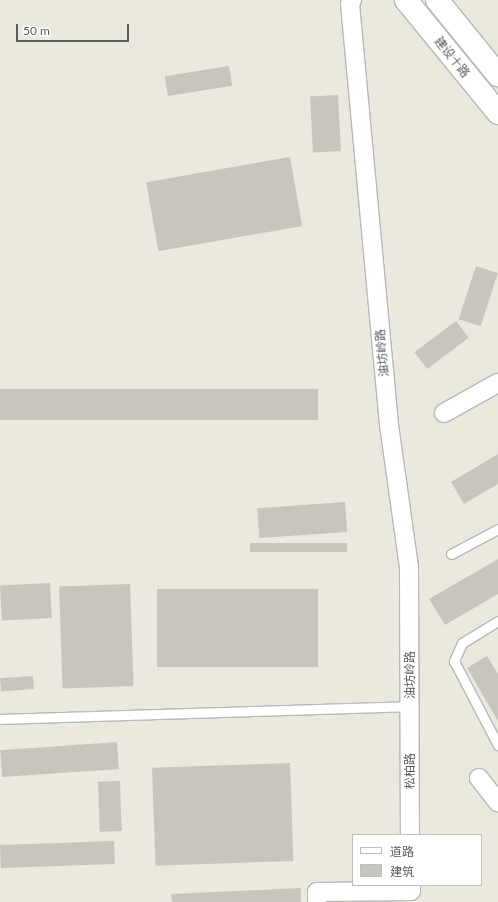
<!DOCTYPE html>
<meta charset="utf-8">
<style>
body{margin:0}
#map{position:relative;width:498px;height:902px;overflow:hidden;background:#ebe8de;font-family:Lato,"Noto Sans SC",sans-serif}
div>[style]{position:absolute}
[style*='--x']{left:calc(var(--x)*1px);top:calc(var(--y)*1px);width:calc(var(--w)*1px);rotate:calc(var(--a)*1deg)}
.building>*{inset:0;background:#c8c4be;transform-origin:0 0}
.roads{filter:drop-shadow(1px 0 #b5b8bc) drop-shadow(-1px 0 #b5b8bc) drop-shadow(0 1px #b5b8bc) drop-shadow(0 -1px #b5b8bc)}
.service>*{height:9px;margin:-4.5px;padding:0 4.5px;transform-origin:4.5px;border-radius:4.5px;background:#fff}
.minor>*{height:18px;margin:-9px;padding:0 9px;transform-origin:9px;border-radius:9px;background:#fff}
.secondary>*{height:22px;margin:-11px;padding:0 11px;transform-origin:11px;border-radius:11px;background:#fff}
span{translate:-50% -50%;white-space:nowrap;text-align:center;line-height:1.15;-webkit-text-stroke:3px #fff;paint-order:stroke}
.street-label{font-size:12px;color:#585c60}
.legend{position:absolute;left:352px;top:834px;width:130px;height:52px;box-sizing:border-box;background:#fff;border:1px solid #bcbebf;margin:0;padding:5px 7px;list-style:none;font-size:12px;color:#585c60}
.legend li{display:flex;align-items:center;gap:8px;height:20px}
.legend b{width:20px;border:1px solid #bcbebf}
.scale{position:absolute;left:16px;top:24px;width:113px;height:18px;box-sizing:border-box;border:2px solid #585c60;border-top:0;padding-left:5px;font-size:12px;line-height:14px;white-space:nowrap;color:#585c60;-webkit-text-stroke:3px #fff;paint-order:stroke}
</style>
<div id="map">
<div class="building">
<i style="left:229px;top:66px;width:20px;height:65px;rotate:81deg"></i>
<i style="left:338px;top:95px;width:56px;height:28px;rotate:87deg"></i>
<i style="left:290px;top:157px;width:70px;height:146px;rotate:80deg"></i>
<i style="left:476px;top:266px;width:23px;height:56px;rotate:18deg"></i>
<i style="left:456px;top:321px;width:21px;height:52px;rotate:53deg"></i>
<i style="left:318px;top:389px;width:31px;height:318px;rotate:90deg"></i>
<i style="clip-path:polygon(498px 454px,498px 484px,464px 504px,451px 482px)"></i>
<i style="left:345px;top:502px;width:30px;height:88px;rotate:86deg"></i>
<i style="left:347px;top:543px;width:9px;height:97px;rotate:90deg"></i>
<i style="clip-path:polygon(498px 559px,498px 594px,445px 625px,429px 599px)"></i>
<i style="left:50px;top:583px;width:35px;height:50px;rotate:87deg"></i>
<i style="left:130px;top:584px;width:102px;height:71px;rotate:88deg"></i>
<i style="left:157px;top:589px;width:161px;height:78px"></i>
<i style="clip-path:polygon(487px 656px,498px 674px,498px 721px,467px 668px)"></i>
<i style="left:33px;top:676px;width:13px;height:33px;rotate:86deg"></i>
<i style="left:117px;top:742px;width:27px;height:117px;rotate:86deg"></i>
<i style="left:290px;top:763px;width:98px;height:138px;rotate:88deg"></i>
<i style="left:120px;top:781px;width:50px;height:22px;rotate:88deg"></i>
<i style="left:114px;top:841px;width:23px;height:114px;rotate:88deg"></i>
<i style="clip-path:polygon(301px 888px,301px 902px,172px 902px,171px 894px)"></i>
</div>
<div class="roads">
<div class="service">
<i style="--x:451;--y:554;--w:53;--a:-28"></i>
<i style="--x:498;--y:621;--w:42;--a:148.6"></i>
<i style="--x:462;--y:643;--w:20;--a:114"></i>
<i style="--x:454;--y:661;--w:95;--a:62.4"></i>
<i style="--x:0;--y:719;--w:410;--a:-1.8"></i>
</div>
<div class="minor">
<i style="--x:352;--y:0;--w:4;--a:117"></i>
<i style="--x:350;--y:4;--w:423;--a:84.7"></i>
<i style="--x:389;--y:425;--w:144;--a:82"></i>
<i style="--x:409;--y:568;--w:267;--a:89.8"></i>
<i style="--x:444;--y:413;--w:62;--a:-29.1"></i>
<i style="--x:479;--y:778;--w:31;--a:52"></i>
<i style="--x:317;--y:902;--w:10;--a:-90"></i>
<i style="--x:317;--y:892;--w:94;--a:-0.6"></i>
<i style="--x:411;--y:891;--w:6;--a:-90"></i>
</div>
<div class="secondary">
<i style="--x:406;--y:0;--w:146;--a:50.8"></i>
<i style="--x:437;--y:0;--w:97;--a:50.9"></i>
</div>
</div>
<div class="street-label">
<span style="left:452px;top:57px;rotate:51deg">建设十路</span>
<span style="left:382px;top:353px;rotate:-95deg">油坊岭路</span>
<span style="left:410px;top:675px;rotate:-90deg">油坊岭路</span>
<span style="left:410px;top:771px;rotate:-90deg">松柏路</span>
</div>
<ul class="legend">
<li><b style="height:5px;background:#fff"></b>道路</li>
<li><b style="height:11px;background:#c8c4be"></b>建筑</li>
</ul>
<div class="scale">50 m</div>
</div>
